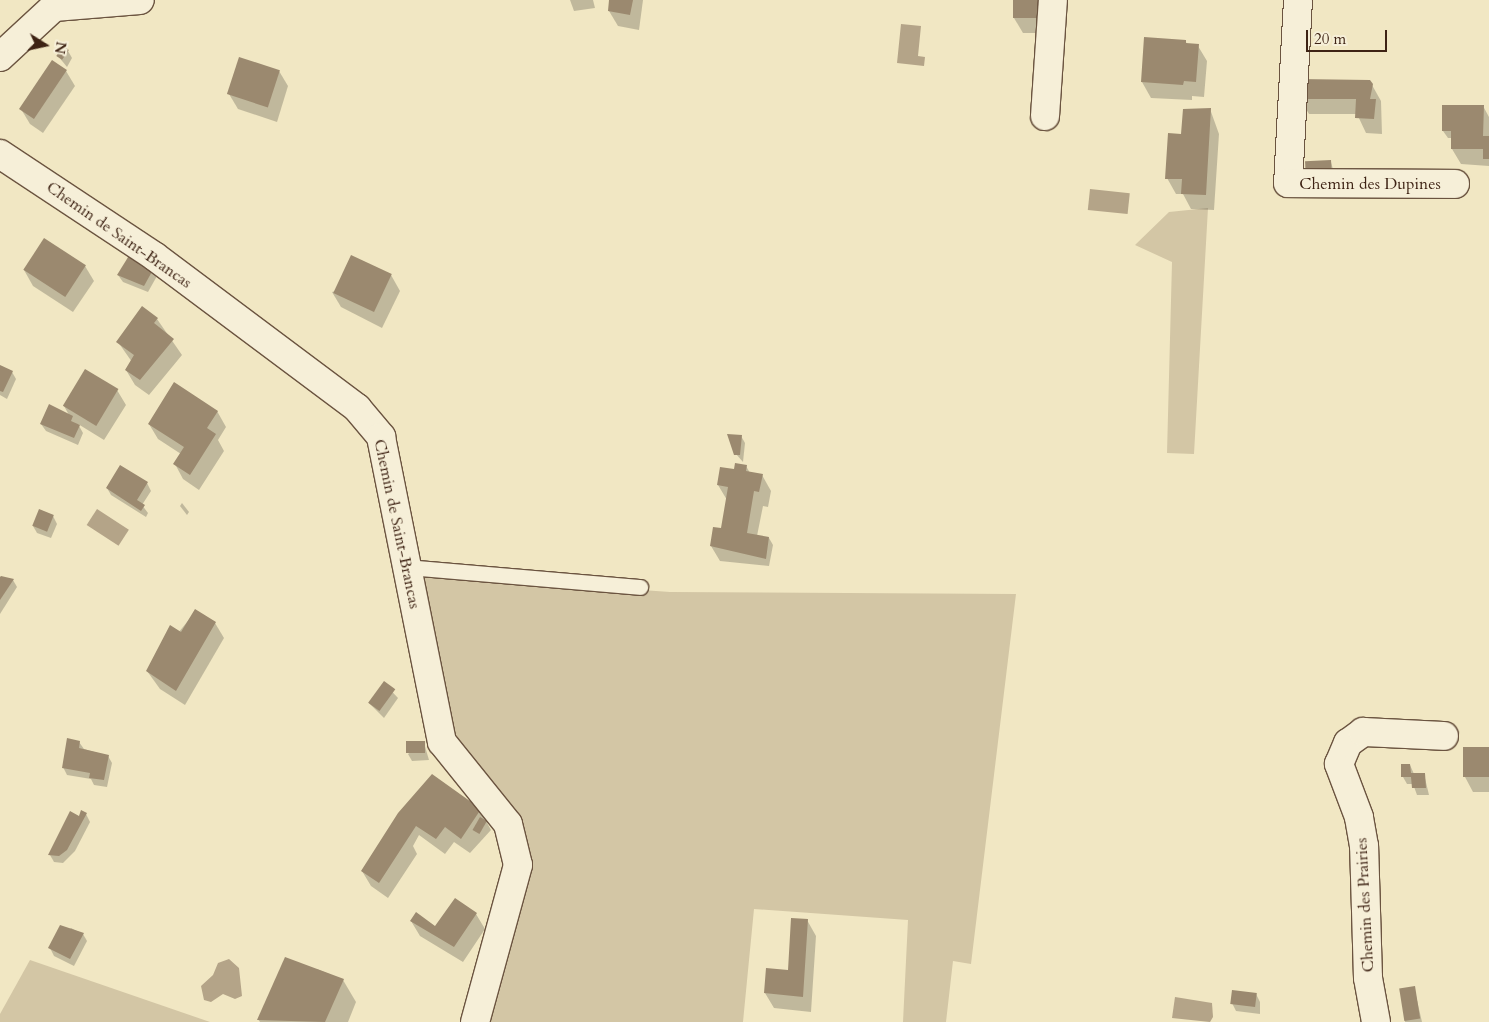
<!DOCTYPE html>
<style>
body{margin:0}
#map{position:relative;width:1489px;height:1022px;overflow:hidden;background:#f1e7c3;font-family:Cardo,serif}
div>[style]{position:absolute}
[style*='--x']{left:calc(var(--x)*1px);top:calc(var(--y)*1px);width:calc(var(--w)*1px);rotate:calc(var(--a)*1deg)}
.green>*{inset:0;background:#d3c6a5}
.water>*{inset:0;background:#b4a488;transform-origin:0 0}
.shadow>*{inset:0;background:#0003}
.building>*{inset:0;background:#9b896f;transform-origin:0 0}
.roads{filter:drop-shadow(1px 0 #6b5440) drop-shadow(-1px 0 #6b5440) drop-shadow(0 1px #6b5440) drop-shadow(0 -1px #6b5440)}
.service>*{height:15px;margin:-7.5px;padding:0 7.5px;transform-origin:7.5px;border-radius:7.5px;background:#f6efd8}
.minor>*{height:28px;margin:-14px;padding:0 14px;transform-origin:14px;border-radius:14px;background:#f6efd8}
span{translate:-50% -50%;white-space:nowrap;text-align:center;line-height:1.15;-webkit-text-stroke:4px #f6efd8;paint-order:stroke}
.street-label{font-size:16px;color:#3e2314}
.north{position:absolute;left:20px;top:20px;width:50px;height:50px;-webkit-text-stroke:4px #f6efd8;paint-order:stroke;rotate:100deg;font-size:14px;font-weight:700;line-height:20px;text-align:center;color:#3e2314}
.north::after{content:'';display:block;margin:auto;width:18px;height:22px;background:#3e2314;clip-path:polygon(50% 0,100% 100%,50% 72%,0 100%)}
.scale{position:absolute;left:1306px;top:30px;width:81px;height:22px;box-sizing:border-box;border:2px solid #3e2314;border-top:0;padding-left:6px;font-size:15px;line-height:18px;white-space:nowrap;color:#3e2314;-webkit-text-stroke:4px #f6efd8;paint-order:stroke}
</style>
<div id="map">
<div class="green">
<i style="clip-path:polygon(1208px 208px,1194px 454px,1167px 453px,1172px 262px,1135px 245px,1169px 212px)"></i>
<i style="clip-path:polygon(418px 574px,670px 592px,1016px 594px,971px 964px,953px 961px,946px 1022px,903px 1022px,908px 920px,754px 909px,743px 1022px,482px 1022px,526px 877px,446px 714px)"></i>
<i style="clip-path:polygon(30px 960px,210px 1022px,0 1022px,0 1014px)"></i>
</div>
<div class="water">
<i style="clip-path:polygon(901px 24px,921px 26px,918px 56px,925px 57px,924px 66px,897px 63px)"></i>
<i style="left:1090px;top:189px;width:40px;height:21px;rotate:6deg"></i>
<i style="left:97px;top:509px;width:38px;height:19px;rotate:33deg"></i>
<i style="clip-path:polygon(229px 959px,239px 968px,242px 996px,235px 999px,223px 994px,211px 1002px,204px 1000px,201px 986px,213px 975px,218px 963px)"></i>
<i style="clip-path:polygon(1175px 997px,1212px 1003px,1213px 1017px,1210px 1022px,1172px 1018px)"></i>
</div>
<div class="shadow">
<i style="clip-path:polygon(570px 0,593px 0,595px 8px,574px 11px)"></i>
<i style="clip-path:polygon(611px 0,643px 0,639px 30px,618px 26px,609px 11px)"></i>
<i style="clip-path:polygon(1015px 0,1049px 0,1047px 33px,1023px 33px,1014px 18px)"></i>
<i style="clip-path:polygon(1145px 39px,1185px 41px,1188px 45px,1198px 46px,1207px 61px,1204px 97px,1192px 96px,1192px 100px,1151px 98px,1142px 82px)"></i>
<i style="clip-path:polygon(68px 51px,72px 58px,67px 67px,58px 56px)"></i>
<i style="clip-path:polygon(53px 62px,66px 71px,75px 86px,43px 133px,30px 124px,21px 109px)"></i>
<i style="clip-path:polygon(279px 71px,288px 86px,277px 122px,238px 109px,229px 94px)"></i>
<i style="clip-path:polygon(1372px 85px,1381px 101px,1382px 134px,1366px 133px,1357px 114px,1309px 114px,1300px 99px)"></i>
<i style="clip-path:polygon(1483px 106px,1489px 117px,1489px 166px,1461px 164px,1452px 149px,1452px 138px,1448px 138px,1443px 131px)"></i>
<i style="clip-path:polygon(1210px 109px,1219px 134px,1214px 210px,1191px 209px,1183px 194px,1176px 194px,1167px 178px,1182px 135px)"></i>
<i style="clip-path:polygon(1331px 162px,1335px 177px,1312px 187px)"></i>
<i style="clip-path:polygon(85px 266px,94px 281px,73px 312px,33px 286px,24px 270px)"></i>
<i style="clip-path:polygon(153px 269px,157px 276px,148px 292px,123px 282px,118px 275px)"></i>
<i style="clip-path:polygon(391px 275px,400px 291px,382px 328px,341px 307px,332px 292px)"></i>
<i style="clip-path:polygon(157px 319px,182px 355px,149px 395px,135px 385px,126px 370px,132px 362px,118px 342px)"></i>
<i style="clip-path:polygon(0 366px,12px 372px,16px 379px,7px 399px,0 395px)"></i>
<i style="clip-path:polygon(117px 390px,126px 405px,104px 440px,78px 424px,83px 433px,78px 445px,46px 431px,41px 424px,69px 415px,64px 406px)"></i>
<i style="clip-path:polygon(217px 411px,226px 427px,218px 440px,224px 451px,199px 490px,183px 479px,175px 464px,181px 454px,158px 439px,149px 424px)"></i>
<i style="clip-path:polygon(741px 436px,745px 443px,743px 462px,736px 454px)"></i>
<i style="clip-path:polygon(746px 466px,750px 473px,762px 475px,771px 491px,768px 507px,763px 506px,757px 536px,769px 538px,773px 545px,769px 566px,720px 561px,711px 546px,722px 529px,727px 500px,718px 485px,735px 471px)"></i>
<i style="clip-path:polygon(147px 483px,151px 491px,142px 505px,148px 513px,146px 517px,111px 495px,107px 488px)"></i>
<i style="clip-path:polygon(182px 503px,189px 512px,187px 515px,180px 506px)"></i>
<i style="clip-path:polygon(53px 516px,57px 524px,51px 538px,37px 533px,33px 526px)"></i>
<i style="clip-path:polygon(0 579px,13px 580px,17px 587px,0 614px)"></i>
<i style="clip-path:polygon(196px 611px,215px 623px,224px 638px,185px 705px,160px 689px,147px 671px)"></i>
<i style="clip-path:polygon(384px 683px,398px 698px,384px 718px,369px 703px)"></i>
<i style="clip-path:polygon(79px 742px,84px 749px,108px 756px,112px 763px,107px 787px,94px 785px,91px 779px,67px 775px,63px 767px)"></i>
<i style="clip-path:polygon(424px 743px,429px 760px,412px 761px,408px 754px)"></i>
<i style="clip-path:polygon(1489px 748px,1489px 792px,1473px 792px,1465px 777px,1464px 749px)"></i>
<i style="clip-path:polygon(1410px 765px,1414px 774px,1424px 774px,1429px 795px,1417px 795px,1413px 784px,1407px 784px,1403px 777px)"></i>
<i style="clip-path:polygon(480px 810px,491px 830px,470px 853px,454px 842px,445px 854px,419px 835px,413px 846px,417px 854px,388px 898px,371px 886px,362px 871px,392px 826px)"></i>
<i style="clip-path:polygon(86px 814px,90px 822px,75px 851px,63px 863px,54px 862px,50px 855px,79px 817px)"></i>
<i style="clip-path:polygon(476px 914px,485px 929px,463px 962px,420px 936px,411px 921px,435px 928px)"></i>
<i style="clip-path:polygon(807px 920px,816px 936px,811px 1012px,774px 1008px,765px 993px,789px 971px)"></i>
<i style="clip-path:polygon(71px 928px,83px 934px,87px 941px,74px 966px,54px 956px,50px 948px)"></i>
<i style="clip-path:polygon(317px 969px,343px 980px,356px 1002px,348px 1022px,260px 1022px,258px 1019px)"></i>
<i style="clip-path:polygon(1414px 987px,1422px 1022px,1405px 1022px,1405px 1021px)"></i>
<i style="clip-path:polygon(1256px 994px,1260px 1002px,1260px 1014px,1236px 1011px,1232px 1003px)"></i>
</div>
<div class="building">
<i style="clip-path:polygon(609px 0,633px 0,630px 15px,608px 11px)"></i>
<i style="left:1013px;top:0;width:27px;height:18px"></i>
<i style="clip-path:polygon(1144px 37px,1186px 40px,1186px 43px,1199px 44px,1196px 82px,1184px 81px,1183px 85px,1141px 82px)"></i>
<i style="left:63px;top:46px;width:7px;height:12px;rotate:34deg"></i>
<i style="left:239px;top:57px;width:43px;height:39px;rotate:18deg"></i>
<i style="left:52px;top:60px;width:18px;height:59px;rotate:34deg"></i>
<i style="clip-path:polygon(1299px 79px,1370px 80px,1373px 84px,1370px 99px,1376px 99px,1374px 119px,1355px 118px,1356px 99px,1299px 99px)"></i>
<i style="clip-path:polygon(1442px 105px,1484px 105px,1483px 136px,1489px 136px,1489px 159px,1483px 159px,1483px 149px,1451px 149px,1451px 131px,1442px 131px)"></i>
<i style="clip-path:polygon(1211px 108px,1206px 195px,1181px 194px,1182px 179px,1165px 179px,1168px 133px,1181px 134px,1183px 109px)"></i>
<i style="left:1331px;top:160px;width:19px;height:26px;rotate:87deg"></i>
<i style="left:44px;top:238px;width:50px;height:38px;rotate:33deg"></i>
<i style="clip-path:polygon(130px 254px,154px 268px,144px 286px,117px 275px)"></i>
<i style="left:351px;top:255px;width:45px;height:42px;rotate:25deg"></i>
<i style="clip-path:polygon(142px 306px,158px 318px,154px 323px,174px 339px,140px 380px,125px 370px,134px 355px,116px 342px)"></i>
<i style="clip-path:polygon(0 365px,13px 371px,3px 392px,0 391px)"></i>
<i style="left:85px;top:369px;width:39px;height:43px;rotate:31deg"></i>
<i style="clip-path:polygon(174px 382px,218px 411px,207px 428px,216px 434px,190px 475px,173px 464px,184px 447px,148px 424px)"></i>
<i style="clip-path:polygon(49px 404px,73px 416px,71px 421px,80px 425px,74px 438px,40px 424px)"></i>
<i style="clip-path:polygon(727px 434px,742px 435px,740px 455px,734px 455px)"></i>
<i style="clip-path:polygon(735px 463px,747px 465px,746px 471px,763px 474px,759px 492px,754px 491px,747px 533px,769px 537px,766px 559px,710px 546px,713px 527px,721px 528px,728px 487px,717px 485px,720px 467px,734px 469px)"></i>
<i style="clip-path:polygon(120px 465px,148px 482px,137px 500px,145px 505px,141px 511px,106px 488px)"></i>
<i style="left:39px;top:509px;width:16px;height:18px;rotate:22deg"></i>
<i style="clip-path:polygon(1px 576px,14px 579px,0 600px,0 577px)"></i>
<i style="clip-path:polygon(195px 609px,216px 622px,176px 691px,146px 671px,170px 625px,181px 632px)"></i>
<i style="left:384px;top:681px;width:14px;height:27px;rotate:36deg"></i>
<i style="clip-path:polygon(67px 738px,80px 741px,79px 748px,109px 755px,104px 780px,89px 778px,90px 773px,62px 768px)"></i>
<i style="left:425px;top:741px;width:12px;height:19px;rotate:90deg"></i>
<i style="left:1463px;top:747px;width:26px;height:30px"></i>
<i style="clip-path:polygon(1401px 764px,1410px 764px,1411px 773px,1425px 773px,1426px 788px,1412px 788px,1411px 777px,1401px 777px)"></i>
<i style="clip-path:polygon(432px 774px,481px 809px,461px 839px,445px 827px,436px 839px,416px 826px,379px 883px,361px 871px,398px 813px)"></i>
<i style="clip-path:polygon(81px 810px,87px 813px,67px 850px,59px 856px,48px 855px,70px 811px,79px 816px)"></i>
<i style="left:480px;top:817px;width:8px;height:15px;rotate:30deg"></i>
<i style="clip-path:polygon(455px 898px,477px 913px,454px 947px,410px 921px,416px 912px,435px 926px)"></i>
<i style="clip-path:polygon(791px 918px,808px 919px,803px 997px,764px 993px,766px 968px,788px 970px)"></i>
<i style="clip-path:polygon(60px 925px,84px 933px,70px 959px,48px 948px)"></i>
<i style="clip-path:polygon(285px 957px,344px 979px,325px 1022px,257px 1020px)"></i>
<i style="left:1415px;top:986px;width:33px;height:16px;rotate:81deg"></i>
<i style="left:1232px;top:990px;width:25px;height:14px;rotate:7deg"></i>
</div>
<div class="roads">
<div class="service">
<i style="--x:407;--y:567;--w:234;--a:4.9"></i>
</div>
<div class="minor">
<i style="--x:1298;--y:0;--w:183;--a:93.1"></i>
<i style="--x:1288;--y:183;--w:167;--a:0.3"></i>
<i style="--x:0;--y:57;--w:74;--a:-42.8"></i>
<i style="--x:54;--y:7;--w:86;--a:-4.7"></i>
<i style="--x:1045;--y:116;--w:116;--a:-86.1"></i>
<i style="--x:0;--y:154;--w:185;--a:33.5"></i>
<i style="--x:154;--y:256;--w:254;--a:36.8"></i>
<i style="--x:357;--y:408;--w:38;--a:50"></i>
<i style="--x:381;--y:437;--w:311;--a:78.7"></i>
<i style="--x:442;--y:742;--w:105;--a:51.2"></i>
<i style="--x:508;--y:824;--w:42;--a:76.3"></i>
<i style="--x:518;--y:865;--w:163;--a:105.3"></i>
<i style="--x:1376;--y:1022;--w:45;--a:-100.3"></i>
<i style="--x:1368;--y:978;--w:132;--a:-91.7"></i>
<i style="--x:1364;--y:846;--w:29;--a:-100"></i>
<i style="--x:1359;--y:817;--w:57;--a:-110.7"></i>
<i style="--x:1339;--y:764;--w:23;--a:-67"></i>
<i style="--x:1348;--y:743;--w:19;--a:-36"></i>
<i style="--x:1363;--y:732;--w:81;--a:2.8"></i>
</div>
</div>
<div class="street-label">
<span style="left:1370px;top:184px">Chemin des Dupines</span>
<span style="left:119px;top:235px;rotate:35deg">Chemin de Saint-Brancas</span>
<span style="left:397px;top:524px;rotate:78deg">Chemin de Saint-Brancas</span>
<span style="left:1365px;top:905px;rotate:-93deg">Chemin des Prairies</span>
</div>
<div class="north">N</div>
<div class="scale">20 m</div>
</div>
